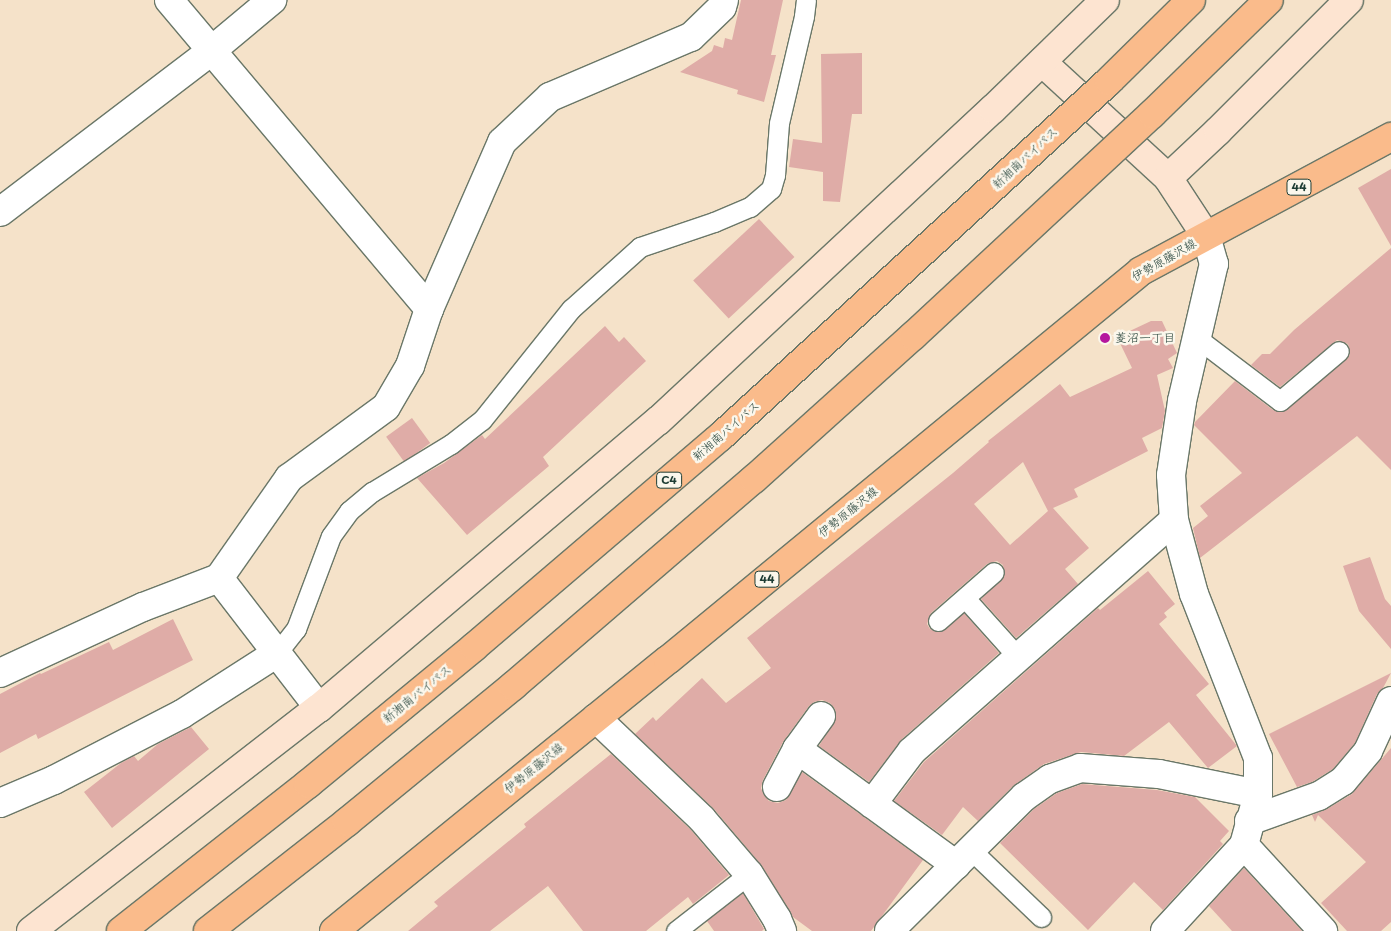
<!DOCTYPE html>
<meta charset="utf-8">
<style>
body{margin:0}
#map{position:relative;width:1391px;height:931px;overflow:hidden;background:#f5e2c9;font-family:"Playpen Sans","Klee One",sans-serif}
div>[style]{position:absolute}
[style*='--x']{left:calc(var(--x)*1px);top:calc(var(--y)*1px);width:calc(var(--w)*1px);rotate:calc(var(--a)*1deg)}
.building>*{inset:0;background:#dfaca7;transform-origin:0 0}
.roads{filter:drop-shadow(1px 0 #6a7768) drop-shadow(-1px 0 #6a7768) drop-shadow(0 1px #6a7768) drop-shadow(0 -1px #6a7768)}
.lane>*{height:19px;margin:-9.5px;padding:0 9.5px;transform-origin:9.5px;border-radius:9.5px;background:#fff}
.street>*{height:28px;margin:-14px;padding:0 14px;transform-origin:14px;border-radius:14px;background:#fff}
.secondary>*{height:28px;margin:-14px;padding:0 14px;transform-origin:14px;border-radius:14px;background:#fde4d1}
.primary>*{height:28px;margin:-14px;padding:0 14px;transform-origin:14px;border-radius:14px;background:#fabb8b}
.bridges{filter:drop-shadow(1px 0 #6a7768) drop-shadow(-1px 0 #6a7768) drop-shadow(0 1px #6a7768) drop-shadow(0 -1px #6a7768)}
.highway-bridge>*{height:28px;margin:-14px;padding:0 14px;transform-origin:14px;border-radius:14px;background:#fabb8b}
.dots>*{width:14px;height:14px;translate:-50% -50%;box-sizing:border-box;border:2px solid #fbf7ec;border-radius:50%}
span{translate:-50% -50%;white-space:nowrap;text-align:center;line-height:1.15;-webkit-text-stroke:5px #fbf7ec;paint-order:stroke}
.shield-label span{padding:1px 4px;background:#fbf7ec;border:1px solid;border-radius:4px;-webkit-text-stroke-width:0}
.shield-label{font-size:11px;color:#1f3d34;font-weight:700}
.street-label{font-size:12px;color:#1f3d34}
.poi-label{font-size:12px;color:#1f3d34}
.left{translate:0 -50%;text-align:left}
</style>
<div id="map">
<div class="building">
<i style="clip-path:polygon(741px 0,783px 0,771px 55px,776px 55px,764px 102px,737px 94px,738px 90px,680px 72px,712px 51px,714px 45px,723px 48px,725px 38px,732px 40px)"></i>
<i style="clip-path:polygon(862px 53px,862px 114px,852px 114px,840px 202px,823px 201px,823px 172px,789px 167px,793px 139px,822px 143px,821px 54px)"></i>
<i style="clip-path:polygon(1391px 169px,1391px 246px,1358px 188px)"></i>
<i style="left:759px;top:219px;width:52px;height:90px;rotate:47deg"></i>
<i style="clip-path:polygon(1391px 248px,1391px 470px,1357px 436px,1200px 558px,1193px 528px,1208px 516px,1200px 506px,1242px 473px,1194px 425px,1195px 422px,1235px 381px,1273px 410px,1283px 412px,1346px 360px,1350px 354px,1348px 344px,1337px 340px,1280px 387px,1251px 365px,1262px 354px,1270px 354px,1294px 330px)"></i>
<i style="clip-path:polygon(evenodd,1151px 321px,1162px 321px,1177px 353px,1168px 359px,1173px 368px,1157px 375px,1165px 411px,1162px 428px,1142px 438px,1148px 451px,1074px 489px,1078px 497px,1053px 508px,1089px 548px,1065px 569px,1078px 584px,1016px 638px,981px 599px,1004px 576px,1003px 565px,997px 561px,987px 564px,931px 613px,927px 624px,930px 629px,940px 632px,964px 613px,999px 653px,902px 739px,869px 782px,819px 746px,836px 718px,835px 709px,830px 703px,822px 700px,814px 702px,809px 706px,783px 742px,763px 780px,761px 788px,764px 795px,769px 801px,778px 803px,786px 800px,802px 772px,923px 860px,871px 931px,812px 931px,793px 917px,762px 866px,714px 809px,635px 734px,653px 717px,656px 721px,702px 678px,726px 703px,771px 668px,747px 638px,953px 473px,989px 442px,988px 441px,1060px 384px,1070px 397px,1132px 368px,1117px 337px,1151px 321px,1023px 462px,1048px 511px,1010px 545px,974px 504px,1023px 462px)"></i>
<i style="clip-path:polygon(605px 326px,619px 342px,624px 337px,646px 361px,543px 457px,549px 466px,467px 535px,417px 478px,444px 463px,482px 435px,485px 439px)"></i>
<i style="left:412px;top:418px;width:31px;height:32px;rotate:54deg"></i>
<i style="clip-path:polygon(1370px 557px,1385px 599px,1391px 606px,1391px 649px,1359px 611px,1343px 566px)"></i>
<i style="clip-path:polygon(1148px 571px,1175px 604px,1164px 613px,1167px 617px,1159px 624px,1209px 684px,1196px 695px,1237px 746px,1208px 768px,1169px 722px,1124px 756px,1081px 752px,1044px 764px,1013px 786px,978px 821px,963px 807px,942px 835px,894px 801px,924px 762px,1098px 608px,1100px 610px)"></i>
<i style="clip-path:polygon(173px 619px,193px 660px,38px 739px,36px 734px,0 753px,0 694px,40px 673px,41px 674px,109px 642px,113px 650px)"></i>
<i style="clip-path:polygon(1391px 673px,1383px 688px,1377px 694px,1355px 743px,1333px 769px,1312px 782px,1297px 787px,1269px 734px)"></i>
<i style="clip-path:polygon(191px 727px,209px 749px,112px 828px,84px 792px,121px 763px,134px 756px,138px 761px,158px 744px)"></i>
<i style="clip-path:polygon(1391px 748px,1391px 922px,1381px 931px,1347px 931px,1321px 903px,1366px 862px,1318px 815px,1315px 822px,1312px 815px,1327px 809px,1352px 794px)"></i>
<i style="clip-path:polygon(611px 754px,691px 830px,729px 875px,693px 904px,688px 897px,646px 931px,583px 931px,548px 886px,490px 931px,408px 931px,438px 906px,434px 902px,526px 827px,524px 824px)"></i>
<i style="clip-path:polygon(1082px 784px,1157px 790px,1195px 797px,1229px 831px,1220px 841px,1223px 844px,1163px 910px,1134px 882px,1088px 930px,1000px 843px,1034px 809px,1057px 793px)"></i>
<i style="clip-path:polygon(1244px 868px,1302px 931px,1232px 931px,1209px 906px)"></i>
<i style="clip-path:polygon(743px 893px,764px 929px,762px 931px,714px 931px,707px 921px)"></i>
</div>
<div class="roads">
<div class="lane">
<i style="--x:1197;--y:338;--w:104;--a:37.2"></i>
<i style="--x:1280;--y:401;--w:77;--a:-40.3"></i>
<i style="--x:965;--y:598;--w:78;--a:48.1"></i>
<i style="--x:938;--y:621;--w:74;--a:-41.2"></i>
<i style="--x:277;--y:653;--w:31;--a:-52"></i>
<i style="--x:296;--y:629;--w:99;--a:-69.4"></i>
<i style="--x:331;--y:536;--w:31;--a:-54"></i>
<i style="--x:349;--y:511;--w:30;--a:-40"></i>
<i style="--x:372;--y:492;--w:92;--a:-31.3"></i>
<i style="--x:451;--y:444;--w:39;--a:-38"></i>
<i style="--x:482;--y:420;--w:142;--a:-51.3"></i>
<i style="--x:571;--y:309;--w:93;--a:-41.9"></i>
<i style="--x:640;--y:247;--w:78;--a:-18.7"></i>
<i style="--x:714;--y:222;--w:39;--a:-23"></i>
<i style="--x:750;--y:207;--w:28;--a:-41"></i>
<i style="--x:771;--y:189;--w:15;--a:-74"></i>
<i style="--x:775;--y:175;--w:52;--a:-85.6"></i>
<i style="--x:779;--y:123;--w:110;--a:-76.8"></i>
<i style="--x:804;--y:16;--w:16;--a:-83"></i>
<i style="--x:971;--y:850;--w:97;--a:43.7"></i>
<i style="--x:676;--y:931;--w:93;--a:-38"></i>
</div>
<div class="street">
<i style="--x:169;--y:0;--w:404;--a:49.9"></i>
<i style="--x:0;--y:212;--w:265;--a:-37.3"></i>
<i style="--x:211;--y:51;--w:80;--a:-39.9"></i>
<i style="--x:219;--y:578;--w:164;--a:52.4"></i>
<i style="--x:0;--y:673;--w:157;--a:-24.8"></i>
<i style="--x:143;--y:607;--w:81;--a:-20.9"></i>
<i style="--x:219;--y:578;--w:122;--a:-55"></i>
<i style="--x:289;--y:478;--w:120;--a:-36.2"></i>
<i style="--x:386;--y:407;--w:48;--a:-59.7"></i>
<i style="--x:410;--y:366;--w:60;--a:-71.6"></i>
<i style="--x:429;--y:309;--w:182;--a:-66.4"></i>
<i style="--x:502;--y:142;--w:66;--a:-43.2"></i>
<i style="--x:550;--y:97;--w:153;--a:-23.1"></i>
<i style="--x:691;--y:37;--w:43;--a:-44.1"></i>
<i style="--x:722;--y:7;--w:7;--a:-74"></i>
<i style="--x:821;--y:716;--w:41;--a:126"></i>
<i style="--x:797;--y:749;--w:197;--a:36.1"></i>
<i style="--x:596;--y:718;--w:146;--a:43.6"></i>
<i style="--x:702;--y:819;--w:72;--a:49.5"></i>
<i style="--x:749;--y:874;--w:53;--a:58.1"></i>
<i style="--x:777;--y:919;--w:13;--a:67"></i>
<i style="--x:777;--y:787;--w:43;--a:-62.2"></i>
<i style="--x:0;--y:803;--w:59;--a:-23.1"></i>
<i style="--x:54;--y:780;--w:144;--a:-27.3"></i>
<i style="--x:182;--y:714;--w:113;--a:-32.7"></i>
<i style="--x:872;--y:804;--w:66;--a:-53"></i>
<i style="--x:912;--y:751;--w:349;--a:-41.4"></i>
<i style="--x:1249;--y:821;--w:74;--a:-19.7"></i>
<i style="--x:1319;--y:796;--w:28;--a:-32"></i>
<i style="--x:1343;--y:781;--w:39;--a:-50"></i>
<i style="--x:1368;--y:751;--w:55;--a:-65.3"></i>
<i style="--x:1244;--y:845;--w:117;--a:47.4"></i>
<i style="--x:889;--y:931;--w:190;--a:-44.8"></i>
<i style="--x:1024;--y:797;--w:32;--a:-35"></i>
<i style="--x:1050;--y:779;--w:32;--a:-20"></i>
<i style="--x:1080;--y:768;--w:79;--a:4.3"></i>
<i style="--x:1159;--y:774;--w:101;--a:11.4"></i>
<i style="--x:1165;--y:931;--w:117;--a:-47.4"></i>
<i style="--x:1244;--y:845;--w:53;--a:-74.6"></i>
<i style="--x:1258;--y:794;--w:36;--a:-90"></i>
<i style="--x:1258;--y:758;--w:176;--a:-111.3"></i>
<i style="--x:1194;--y:594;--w:77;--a:-105.1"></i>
<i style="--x:1174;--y:520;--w:45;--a:-93.8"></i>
<i style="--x:1171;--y:475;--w:75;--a:-81.5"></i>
<i style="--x:1182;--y:401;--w:141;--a:-76.9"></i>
<i style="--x:1214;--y:264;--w:29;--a:-106"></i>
</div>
<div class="secondary">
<i style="--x:1042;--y:62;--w:171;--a:42.6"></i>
<i style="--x:1168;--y:178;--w:69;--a:56.8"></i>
<i style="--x:1168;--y:178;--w:69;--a:-43.2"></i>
<i style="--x:1218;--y:131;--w:185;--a:-45"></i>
<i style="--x:31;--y:931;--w:364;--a:-37.8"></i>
<i style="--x:319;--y:708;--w:444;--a:-40.3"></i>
<i style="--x:658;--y:421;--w:458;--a:-43"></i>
<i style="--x:993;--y:109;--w:156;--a:-44.2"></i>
</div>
<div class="primary">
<i style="--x:334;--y:931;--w:430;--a:-39.1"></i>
<i style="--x:668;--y:660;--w:612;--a:-39.43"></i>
<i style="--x:1141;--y:271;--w:284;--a:-28.2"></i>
</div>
</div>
<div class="bridges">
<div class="highway-bridge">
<i style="--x:121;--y:931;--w:238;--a:-38.2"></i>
<i style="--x:308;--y:784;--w:215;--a:-39.5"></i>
<i style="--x:474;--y:647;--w:323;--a:-40.5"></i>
<i style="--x:720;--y:437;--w:527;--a:-42.46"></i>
<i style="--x:1109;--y:81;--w:115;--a:-44.6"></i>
<i style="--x:208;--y:931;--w:177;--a:-38.1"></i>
<i style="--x:347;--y:822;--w:215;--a:-39.3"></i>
<i style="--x:513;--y:686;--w:318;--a:-40.7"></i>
<i style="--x:754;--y:479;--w:214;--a:-42"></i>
<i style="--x:913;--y:336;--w:326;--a:-42.9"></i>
<i style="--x:1152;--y:114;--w:163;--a:-44.3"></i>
</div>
</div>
<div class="dots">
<i style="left:1105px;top:338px;background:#b5179e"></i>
</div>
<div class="shield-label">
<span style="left:1299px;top:187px">44</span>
<span style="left:669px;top:480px">C4</span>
<span style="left:767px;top:579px">44</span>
</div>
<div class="street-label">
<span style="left:1025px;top:158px;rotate:-43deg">新湘南バイパス</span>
<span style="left:1164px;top:260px;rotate:-30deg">伊勢原藤沢線</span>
<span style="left:726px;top:431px;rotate:-41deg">新湘南バイパス</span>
<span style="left:848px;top:512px;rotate:-39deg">伊勢原藤沢線</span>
<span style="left:417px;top:694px;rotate:-39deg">新湘南バイパス</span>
<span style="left:534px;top:768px;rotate:-39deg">伊勢原藤沢線</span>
</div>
<div class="poi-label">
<span class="left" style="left:1115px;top:338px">菱沼一丁目</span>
</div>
</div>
